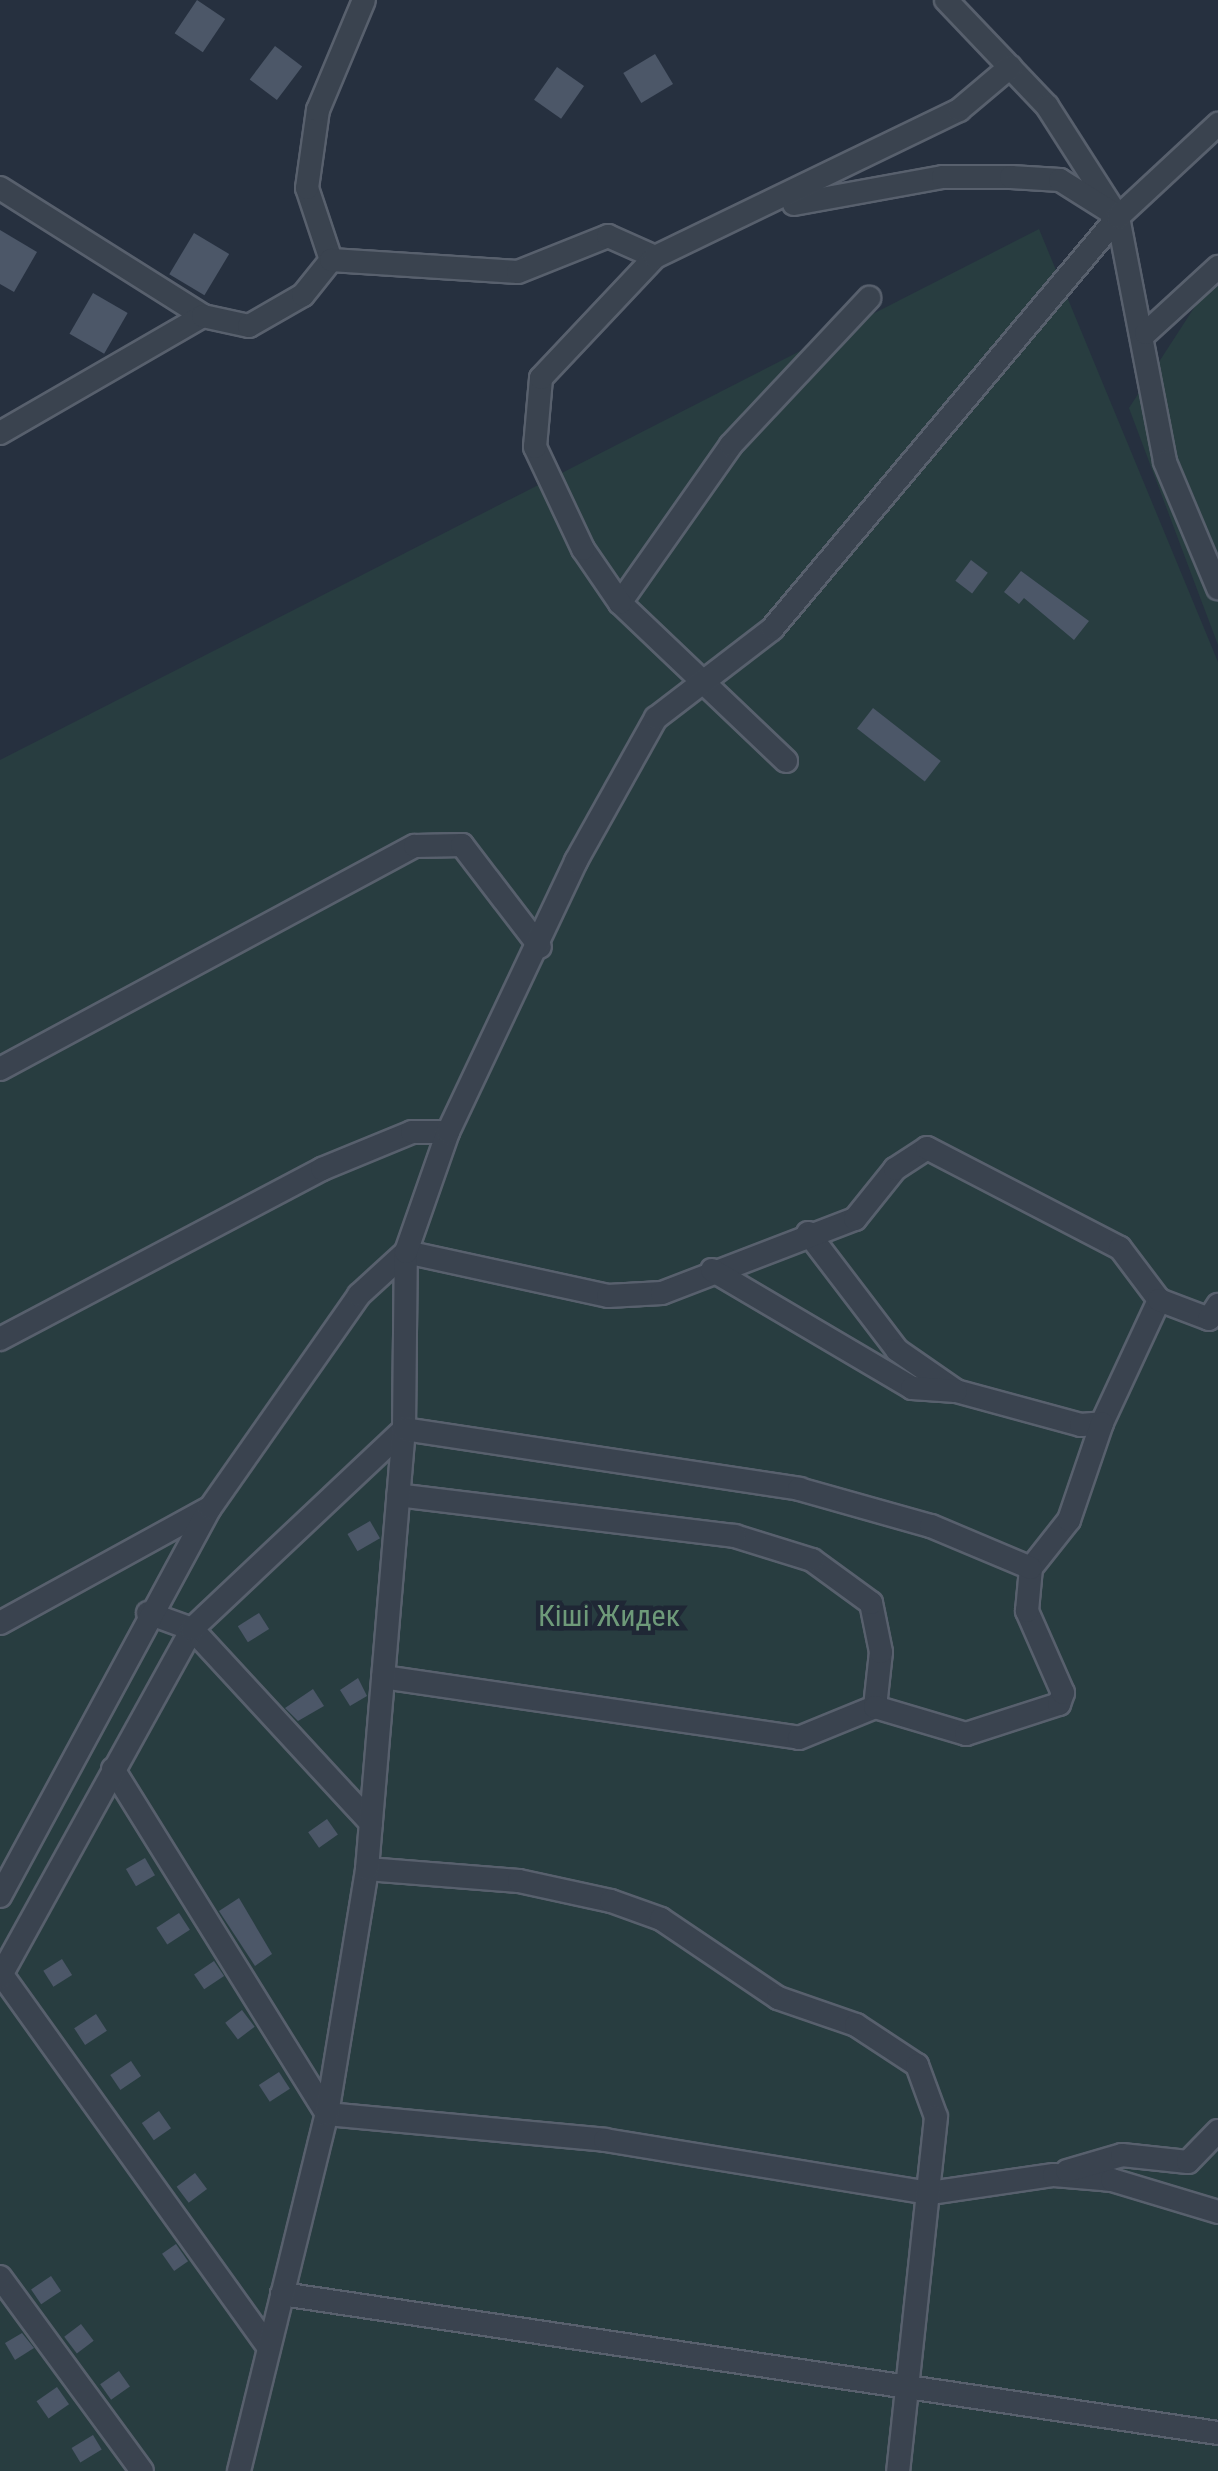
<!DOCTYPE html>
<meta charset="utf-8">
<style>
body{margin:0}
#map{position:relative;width:1218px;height:2471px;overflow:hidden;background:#26303f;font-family:"Roboto Condensed",sans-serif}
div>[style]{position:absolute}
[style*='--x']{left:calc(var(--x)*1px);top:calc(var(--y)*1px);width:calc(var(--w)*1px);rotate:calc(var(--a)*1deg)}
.green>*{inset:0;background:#283d40}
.building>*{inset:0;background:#4c5768;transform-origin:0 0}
.roads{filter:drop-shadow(2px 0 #58606d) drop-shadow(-2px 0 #58606d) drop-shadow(0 2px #58606d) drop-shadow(0 -2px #58606d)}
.minor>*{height:22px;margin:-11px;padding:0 11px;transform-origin:11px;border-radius:11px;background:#3a434f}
span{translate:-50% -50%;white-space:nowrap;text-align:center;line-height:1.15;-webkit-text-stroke:9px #1f2735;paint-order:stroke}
.park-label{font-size:30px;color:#6e9a79}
</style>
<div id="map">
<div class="green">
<i style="clip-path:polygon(1039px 229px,1218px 662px,1218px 2471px,0 2471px,0 760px)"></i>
<i style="clip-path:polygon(1218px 271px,1218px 645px,1129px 408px)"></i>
</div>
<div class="building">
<i style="left:197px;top:0;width:34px;height:40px;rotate:34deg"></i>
<i style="left:275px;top:46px;width:34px;height:42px;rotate:37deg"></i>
<i style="left:655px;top:54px;width:35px;height:37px;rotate:59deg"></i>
<i style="left:557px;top:67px;width:33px;height:40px;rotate:35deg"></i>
<i style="clip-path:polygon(0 230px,37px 252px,14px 292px,0 284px)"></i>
<i style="left:194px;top:233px;width:41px;height:48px;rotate:31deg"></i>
<i style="left:93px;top:293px;width:40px;height:47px;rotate:30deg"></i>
<i style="left:971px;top:560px;width:21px;height:26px;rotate:37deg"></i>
<i style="clip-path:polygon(1021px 571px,1089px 621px,1074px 640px,1024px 598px,1019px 604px,1004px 592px)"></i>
<i style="left:873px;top:708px;width:86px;height:26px;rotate:38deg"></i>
<i style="left:370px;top:1521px;width:20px;height:26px;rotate:60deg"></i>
<i style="left:259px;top:1613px;width:19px;height:25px;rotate:58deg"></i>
<i style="clip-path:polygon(358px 1678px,367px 1696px,350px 1706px,340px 1690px)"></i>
<i style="clip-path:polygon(313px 1689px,324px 1706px,298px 1721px,285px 1708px)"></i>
<i style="left:327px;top:1819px;width:19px;height:23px;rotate:55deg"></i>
<i style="left:145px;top:1858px;width:20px;height:22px;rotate:60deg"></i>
<i style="clip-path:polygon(239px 1898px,272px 1954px,255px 1966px,219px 1911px)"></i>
<i style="left:179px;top:1913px;width:20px;height:27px;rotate:57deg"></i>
<i style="left:62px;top:1959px;width:19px;height:22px;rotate:58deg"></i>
<i style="left:214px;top:1961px;width:18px;height:24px;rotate:56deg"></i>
<i style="left:242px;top:2010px;width:21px;height:21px;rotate:53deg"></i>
<i style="left:96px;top:2014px;width:20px;height:26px;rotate:57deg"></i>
<i style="left:131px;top:2061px;width:18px;height:25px;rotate:56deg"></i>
<i style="left:279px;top:2072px;width:20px;height:24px;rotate:57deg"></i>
<i style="left:159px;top:2111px;width:21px;height:21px;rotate:55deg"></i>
<i style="left:195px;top:2173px;width:20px;height:23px;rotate:53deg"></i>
<i style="left:176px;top:2244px;width:21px;height:17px;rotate:55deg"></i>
<i style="left:51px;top:2276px;width:18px;height:24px;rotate:56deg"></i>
<i style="left:81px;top:2324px;width:21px;height:21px;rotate:53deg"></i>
<i style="clip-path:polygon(22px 2333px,34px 2348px,15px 2360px,5px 2343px)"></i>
<i style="left:119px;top:2371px;width:19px;height:23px;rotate:55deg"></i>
<i style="left:57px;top:2387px;width:21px;height:25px;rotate:55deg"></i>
<i style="left:93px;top:2435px;width:17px;height:25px;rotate:59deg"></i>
</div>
<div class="roads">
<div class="minor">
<i style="--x:946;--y:0;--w:146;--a:46.4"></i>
<i style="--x:1047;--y:106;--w:132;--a:57.4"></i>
<i style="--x:1118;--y:217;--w:249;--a:79.1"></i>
<i style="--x:1165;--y:462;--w:137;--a:67.2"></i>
<i style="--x:0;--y:188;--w:240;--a:32.2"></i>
<i style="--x:794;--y:204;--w:151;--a:-10.3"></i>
<i style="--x:943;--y:177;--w:68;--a:0"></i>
<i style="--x:1011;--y:177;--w:49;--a:3.5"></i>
<i style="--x:1060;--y:180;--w:60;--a:32.1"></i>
<i style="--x:331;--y:260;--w:76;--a:-108.4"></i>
<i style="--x:307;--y:188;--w:79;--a:-82"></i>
<i style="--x:318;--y:110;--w:119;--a:-67.3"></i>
<i style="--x:1146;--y:333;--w:98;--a:-42.5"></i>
<i style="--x:0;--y:433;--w:234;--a:-30"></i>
<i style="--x:203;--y:316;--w:47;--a:12.3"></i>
<i style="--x:249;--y:326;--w:62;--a:-29.9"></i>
<i style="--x:303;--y:295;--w:45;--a:-51.3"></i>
<i style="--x:331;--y:260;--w:187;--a:3.7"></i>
<i style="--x:518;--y:272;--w:97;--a:-21.8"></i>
<i style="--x:608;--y:236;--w:51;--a:24.1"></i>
<i style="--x:620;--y:603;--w:193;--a:-54.9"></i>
<i style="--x:731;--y:445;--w:202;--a:-46.8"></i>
<i style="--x:786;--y:761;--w:229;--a:-136.4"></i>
<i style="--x:620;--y:603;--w:65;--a:-124.4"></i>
<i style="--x:583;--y:549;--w:113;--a:-115.2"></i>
<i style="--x:535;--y:447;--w:69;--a:-85"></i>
<i style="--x:541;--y:378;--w:166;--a:-46.7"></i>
<i style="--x:655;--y:257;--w:338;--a:-25.8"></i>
<i style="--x:959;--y:110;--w:67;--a:-40.1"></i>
<i style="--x:0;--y:1069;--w:471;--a:-28.3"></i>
<i style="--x:415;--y:846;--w:47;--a:-1.2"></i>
<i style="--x:462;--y:845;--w:128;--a:52.6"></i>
<i style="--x:808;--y:1233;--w:147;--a:52.7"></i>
<i style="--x:897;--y:1350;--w:72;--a:34.8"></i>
<i style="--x:956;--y:1391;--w:130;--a:15.2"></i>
<i style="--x:1081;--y:1425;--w:21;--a:-5"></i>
<i style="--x:1102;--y:1423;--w:136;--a:-65.1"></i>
<i style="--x:406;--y:1252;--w:207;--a:12.3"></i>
<i style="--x:608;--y:1296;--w:54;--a:-3.2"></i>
<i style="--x:662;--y:1293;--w:207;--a:-21"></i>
<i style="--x:855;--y:1219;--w:64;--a:-51.3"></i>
<i style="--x:895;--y:1169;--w:38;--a:-33"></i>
<i style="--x:927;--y:1148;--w:217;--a:27.4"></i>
<i style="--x:1120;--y:1248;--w:65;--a:53.1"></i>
<i style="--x:1159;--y:1300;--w:53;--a:20.8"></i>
<i style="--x:1209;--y:1319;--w:17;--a:-57"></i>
<i style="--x:712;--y:1270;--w:232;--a:30.5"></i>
<i style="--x:912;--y:1388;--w:44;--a:3.9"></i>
<i style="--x:0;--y:1339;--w:364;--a:-27.8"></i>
<i style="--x:322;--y:1169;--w:97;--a:-22.3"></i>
<i style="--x:412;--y:1132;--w:36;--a:0"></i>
<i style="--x:148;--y:1613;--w:47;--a:20"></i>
<i style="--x:192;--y:1629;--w:264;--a:47.3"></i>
<i style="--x:0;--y:1623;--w:236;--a:-28.8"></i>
<i style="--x:383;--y:1677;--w:420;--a:8.3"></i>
<i style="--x:799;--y:1738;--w:82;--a:-22.2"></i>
<i style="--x:875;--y:1707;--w:55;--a:-83.8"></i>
<i style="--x:881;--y:1652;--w:50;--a:-101.5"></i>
<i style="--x:871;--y:1603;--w:73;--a:-143.9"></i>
<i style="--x:812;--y:1560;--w:81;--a:-162.7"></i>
<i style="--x:735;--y:1536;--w:339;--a:-173.1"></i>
<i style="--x:875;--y:1707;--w:95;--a:16.5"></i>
<i style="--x:966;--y:1734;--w:98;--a:-17.9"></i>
<i style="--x:1059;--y:1704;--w:12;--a:-70"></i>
<i style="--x:1063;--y:1693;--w:90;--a:-113.7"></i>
<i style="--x:1027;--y:1611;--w:43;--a:-84.7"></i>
<i style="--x:1031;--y:1568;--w:61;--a:-51.6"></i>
<i style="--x:1069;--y:1520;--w:102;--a:-71.2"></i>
<i style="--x:113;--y:1769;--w:406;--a:58.2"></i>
<i style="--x:327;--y:2114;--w:279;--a:5.3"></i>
<i style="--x:605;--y:2140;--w:329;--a:9.3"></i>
<i style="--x:930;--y:2193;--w:125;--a:-8.3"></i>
<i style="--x:1054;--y:2175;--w:58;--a:4.9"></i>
<i style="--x:1112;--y:2180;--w:111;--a:16.8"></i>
<i style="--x:367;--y:1869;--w:152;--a:4.5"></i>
<i style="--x:519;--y:1881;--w:94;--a:12.3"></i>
<i style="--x:611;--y:1901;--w:53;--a:19.8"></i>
<i style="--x:661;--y:1919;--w:141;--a:34"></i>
<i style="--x:778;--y:1998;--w:83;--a:19.1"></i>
<i style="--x:856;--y:2025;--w:73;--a:33.3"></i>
<i style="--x:917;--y:2065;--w:55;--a:69.9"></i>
<i style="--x:936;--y:2117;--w:356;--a:96.1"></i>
<i style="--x:0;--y:1896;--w:441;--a:-61.6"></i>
<i style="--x:210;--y:1508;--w:260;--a:-55"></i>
<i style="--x:359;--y:1295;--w:64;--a:-42.5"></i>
<i style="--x:2;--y:1975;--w:454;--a:54.4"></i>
<i style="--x:0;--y:1977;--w:397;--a:-61.1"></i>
<i style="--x:192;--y:1629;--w:291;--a:-43.3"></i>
<i style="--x:404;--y:1429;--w:177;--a:-89.4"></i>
<i style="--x:406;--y:1252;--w:127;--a:-70.7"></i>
<i style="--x:448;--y:1132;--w:300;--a:-64.7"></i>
<i style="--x:576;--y:861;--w:164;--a:-60.8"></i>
<i style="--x:656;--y:718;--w:146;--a:-37.5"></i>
<i style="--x:772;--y:629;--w:538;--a:-49.98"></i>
<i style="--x:1118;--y:217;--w:137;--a:-42.9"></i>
<i style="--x:1067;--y:2171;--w:57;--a:-16.2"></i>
<i style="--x:1122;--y:2155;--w:66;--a:6.1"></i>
<i style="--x:1188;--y:2162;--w:43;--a:-45.9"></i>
<i style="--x:0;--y:2277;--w:240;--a:53.8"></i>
<i style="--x:282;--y:2294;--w:946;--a:8.45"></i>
<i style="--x:239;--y:2471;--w:368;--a:-76.2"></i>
<i style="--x:327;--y:2114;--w:248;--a:-80.7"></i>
<i style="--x:367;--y:1869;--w:442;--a:-85.2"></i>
<i style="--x:404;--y:1429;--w:400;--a:8.6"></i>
<i style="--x:799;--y:1489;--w:137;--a:15.7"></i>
<i style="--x:931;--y:1526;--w:108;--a:22.8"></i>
</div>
</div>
<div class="park-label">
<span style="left:609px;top:1616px">Кіші Жидек</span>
</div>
</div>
